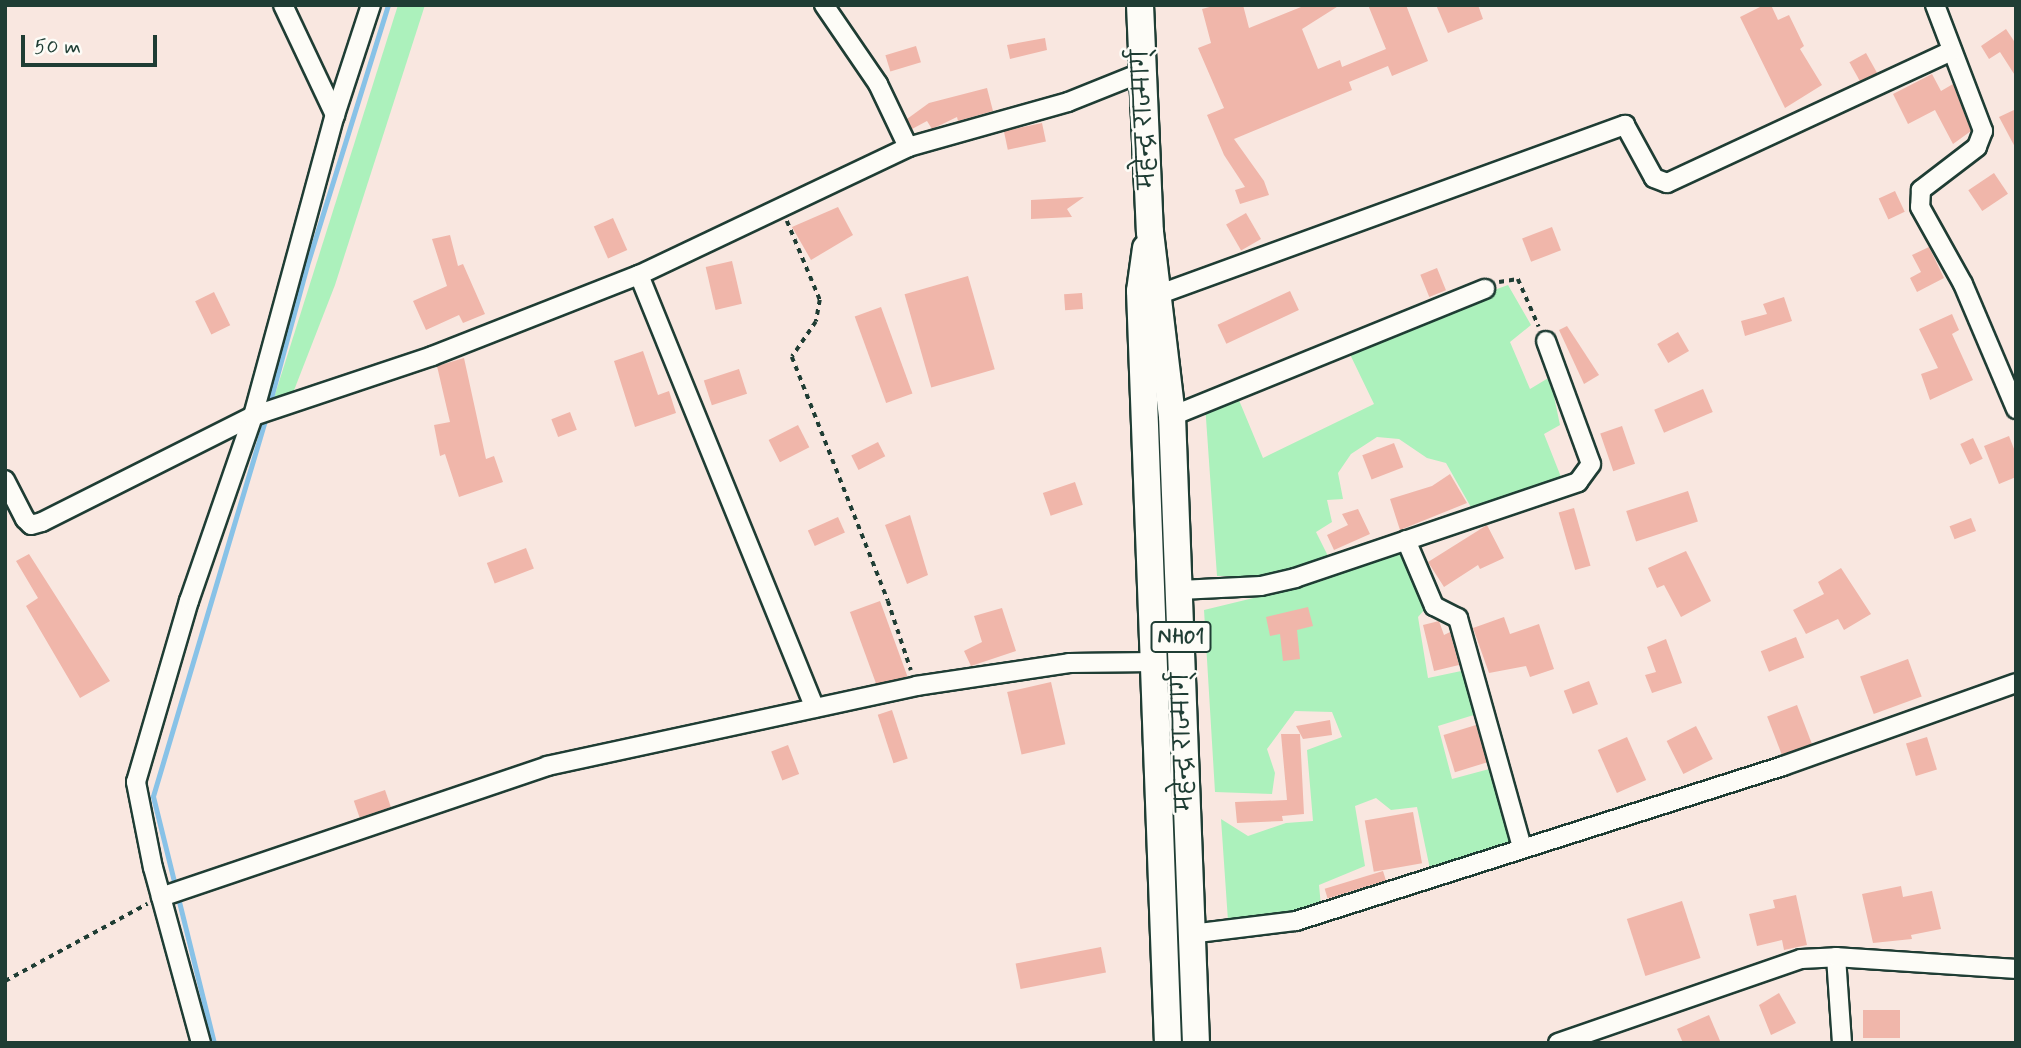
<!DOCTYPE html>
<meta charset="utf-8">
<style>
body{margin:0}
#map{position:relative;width:2021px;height:1048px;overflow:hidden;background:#f9e7e0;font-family:Mynerve,"Playpen Sans Deva",sans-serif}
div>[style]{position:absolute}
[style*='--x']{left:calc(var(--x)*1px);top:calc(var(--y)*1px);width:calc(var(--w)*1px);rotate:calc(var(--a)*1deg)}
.green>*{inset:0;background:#acf1bc}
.stream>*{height:5px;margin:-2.5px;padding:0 2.5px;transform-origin:2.5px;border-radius:2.5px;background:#88c2e7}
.building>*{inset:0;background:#f0b6aa;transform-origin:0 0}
.path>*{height:3.5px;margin-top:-1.75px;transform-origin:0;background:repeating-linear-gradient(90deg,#1f3d34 0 5px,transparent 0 10px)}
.roads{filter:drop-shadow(2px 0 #1f3d34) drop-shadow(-2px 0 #1f3d34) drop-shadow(0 2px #1f3d34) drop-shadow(0 -2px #1f3d34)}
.minor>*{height:18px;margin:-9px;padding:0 9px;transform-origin:9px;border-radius:9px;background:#fdfcf7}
.highway>*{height:26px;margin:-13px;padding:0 13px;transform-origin:13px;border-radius:13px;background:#fdfcf7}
span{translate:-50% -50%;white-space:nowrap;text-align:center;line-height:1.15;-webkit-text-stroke:5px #fdfcf7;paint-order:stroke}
.shield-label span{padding:2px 5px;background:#fdfcf7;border:2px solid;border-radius:5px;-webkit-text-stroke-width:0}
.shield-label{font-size:21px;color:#1f3d34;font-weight:700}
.street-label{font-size:23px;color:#1f3d34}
.frame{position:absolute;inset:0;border:7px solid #1f3d34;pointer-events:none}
.scale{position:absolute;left:21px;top:35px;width:136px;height:32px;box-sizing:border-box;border:4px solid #1f3d34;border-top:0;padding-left:9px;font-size:21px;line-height:24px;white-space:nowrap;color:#1f3d34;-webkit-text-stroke:5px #fdfcf7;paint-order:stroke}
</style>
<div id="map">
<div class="green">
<i style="clip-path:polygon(398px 5px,425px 5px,335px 285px,291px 398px,272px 404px)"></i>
<i style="clip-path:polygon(1508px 285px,1531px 325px,1510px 342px,1530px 389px,1550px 377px,1560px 425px,1544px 434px,1561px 477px,1472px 509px,1446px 463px,1427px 458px,1399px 439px,1377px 437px,1351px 454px,1338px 473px,1343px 499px,1327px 500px,1332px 522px,1316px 532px,1330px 560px,1288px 576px,1217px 576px,1205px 404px,1236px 393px,1263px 458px,1374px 404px,1345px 344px)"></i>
<i style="clip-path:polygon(1398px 551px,1426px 608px,1418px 617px,1428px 678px,1466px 670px,1477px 714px,1438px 726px,1452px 779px,1493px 768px,1513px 845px,1430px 869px,1417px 807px,1391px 810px,1376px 798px,1355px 806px,1365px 866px,1319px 885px,1321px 906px,1285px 918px,1228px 921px,1221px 819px,1248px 836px,1286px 823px,1313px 821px,1307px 750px,1342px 737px,1332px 712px,1295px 711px,1267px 749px,1275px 773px,1272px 794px,1215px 792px,1204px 610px,1319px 582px)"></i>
</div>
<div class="stream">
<i style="--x:269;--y:405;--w:145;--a:-74.8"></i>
<i style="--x:307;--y:265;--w:272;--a:-72.7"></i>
<i style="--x:214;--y:1043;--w:254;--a:-103.9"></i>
<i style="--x:153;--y:796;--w:399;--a:-73.4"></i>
</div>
<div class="building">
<i style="clip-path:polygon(1217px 5px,1243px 5px,1249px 28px,1306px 5px,1340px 5px,1302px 29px,1318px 69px,1340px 60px,1342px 67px,1386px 49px,1368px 5px,1406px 5px,1428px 61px,1392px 76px,1388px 66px,1349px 82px,1352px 90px,1234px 139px,1264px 181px,1269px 195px,1240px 204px,1235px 190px,1245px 187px,1224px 155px,1207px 115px,1224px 108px,1198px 48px,1211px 43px,1202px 9px)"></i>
<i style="clip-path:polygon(1436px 5px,1478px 5px,1483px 19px,1448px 33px)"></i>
<i style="clip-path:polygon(1764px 5px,1771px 5px,1778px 20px,1789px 15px,1804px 46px,1800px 49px,1822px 85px,1785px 108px,1740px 17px)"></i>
<i style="clip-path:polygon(2006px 29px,2016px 44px,2016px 77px,2000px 52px,1989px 59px,1981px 46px)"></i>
<i style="clip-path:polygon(1045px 38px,1047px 50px,1010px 59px,1007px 45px)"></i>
<i style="left:916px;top:46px;width:17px;height:32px;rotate:73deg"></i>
<i style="left:1866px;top:53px;width:23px;height:19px;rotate:61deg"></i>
<i style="clip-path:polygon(1932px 74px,1941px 91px,1953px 84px,1971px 131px,1953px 144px,1935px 110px,1908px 124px,1893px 94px)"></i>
<i style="clip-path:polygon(987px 88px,993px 111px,958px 121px,957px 117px,932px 129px,927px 121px,912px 129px,907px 119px,929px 103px)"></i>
<i style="clip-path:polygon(2016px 109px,2016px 149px,1999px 117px)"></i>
<i style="left:1042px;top:123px;width:19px;height:39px;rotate:78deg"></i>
<i style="left:1994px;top:173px;width:25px;height:31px;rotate:56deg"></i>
<i style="left:1895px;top:191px;width:23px;height:18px;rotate:65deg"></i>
<i style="clip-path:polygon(1084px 197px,1067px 209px,1072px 217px,1031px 219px,1031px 200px)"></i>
<i style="clip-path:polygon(838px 207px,853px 235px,811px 260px,792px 227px)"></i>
<i style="left:1246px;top:213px;width:30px;height:23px;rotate:60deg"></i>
<i style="left:613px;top:218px;width:35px;height:21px;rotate:66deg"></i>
<i style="left:1552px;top:227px;width:25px;height:32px;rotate:69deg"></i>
<i style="clip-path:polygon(450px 235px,458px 266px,463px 264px,485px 314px,463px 323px,459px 315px,426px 330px,413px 301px,447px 286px,432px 239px)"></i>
<i style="clip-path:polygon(1929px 247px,1944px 278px,1917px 292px,1910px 278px,1921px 272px,1912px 255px)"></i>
<i style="left:732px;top:261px;width:44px;height:27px;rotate:77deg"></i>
<i style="left:1437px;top:268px;width:24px;height:18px;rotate:68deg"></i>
<i style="left:968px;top:276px;width:97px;height:66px;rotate:74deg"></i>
<i style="left:1290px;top:291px;width:21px;height:80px;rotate:65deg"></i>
<i style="left:214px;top:292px;width:37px;height:21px;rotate:64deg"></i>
<i style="left:1082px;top:293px;width:16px;height:18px;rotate:86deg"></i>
<i style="clip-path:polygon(1784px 297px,1792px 321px,1745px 336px,1741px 321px,1767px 314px,1763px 304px)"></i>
<i style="left:881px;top:307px;width:92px;height:28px;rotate:70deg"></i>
<i style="clip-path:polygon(1952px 314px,1959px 330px,1952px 334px,1973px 380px,1930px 400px,1921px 374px,1938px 368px,1919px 329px)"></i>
<i style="clip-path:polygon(1567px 326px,1599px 375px,1584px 384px,1559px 330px)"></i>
<i style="left:1678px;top:332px;width:22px;height:24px;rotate:60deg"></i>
<i style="clip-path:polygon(643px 351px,658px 395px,669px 391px,676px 413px,635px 427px,614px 361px)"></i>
<i style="clip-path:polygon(464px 358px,486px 459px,494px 456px,503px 482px,459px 497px,445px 454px,440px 456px,434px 425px,450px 422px,437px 366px)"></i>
<i style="left:739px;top:369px;width:26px;height:37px;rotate:72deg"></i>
<i style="left:1703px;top:389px;width:25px;height:53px;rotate:67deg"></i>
<i style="left:570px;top:412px;width:19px;height:20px;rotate:69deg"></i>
<i style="left:798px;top:425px;width:25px;height:33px;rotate:63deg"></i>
<i style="left:1622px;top:426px;width:40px;height:23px;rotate:71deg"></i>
<i style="clip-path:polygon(2009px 436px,2016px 454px,2016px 477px,1999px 484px,1984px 446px)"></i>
<i style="left:1973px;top:438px;width:23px;height:14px;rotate:65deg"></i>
<i style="left:878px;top:442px;width:16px;height:30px;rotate:63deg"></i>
<i style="left:1394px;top:443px;width:26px;height:34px;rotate:69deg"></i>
<i style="clip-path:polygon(1450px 474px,1467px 503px,1400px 530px,1390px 499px,1432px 486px)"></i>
<i style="left:1075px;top:482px;width:24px;height:34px;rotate:71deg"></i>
<i style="left:1688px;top:491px;width:32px;height:65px;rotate:72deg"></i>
<i style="left:1574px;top:508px;width:60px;height:16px;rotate:74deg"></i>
<i style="clip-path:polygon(1358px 509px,1370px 534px,1334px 550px,1327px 535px,1348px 525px,1342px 514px)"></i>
<i style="clip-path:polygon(910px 515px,928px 575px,907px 584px,885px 525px)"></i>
<i style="left:838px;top:517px;width:17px;height:33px;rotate:66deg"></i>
<i style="left:1971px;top:518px;width:14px;height:23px;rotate:69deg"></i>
<i style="clip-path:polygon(1487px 525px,1504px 558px,1480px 569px,1478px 565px,1444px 587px,1428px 562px)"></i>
<i style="left:526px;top:548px;width:22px;height:42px;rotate:69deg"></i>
<i style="clip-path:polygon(1686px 551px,1711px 601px,1681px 617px,1664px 585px,1657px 588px,1648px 568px)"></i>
<i style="clip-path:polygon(29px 554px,110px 681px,80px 698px,26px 606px,38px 598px,16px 561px)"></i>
<i style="clip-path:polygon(1841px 568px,1871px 614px,1844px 630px,1838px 619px,1806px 634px,1793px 610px,1824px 594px,1818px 582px)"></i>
<i style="left:880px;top:601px;width:80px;height:32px;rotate:70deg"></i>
<i style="clip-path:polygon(1308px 607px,1313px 626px,1297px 630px,1300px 659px,1283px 661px,1280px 634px,1270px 636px,1266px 617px)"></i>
<i style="clip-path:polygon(1002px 608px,1016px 651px,971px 666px,964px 651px,982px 642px,974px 616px)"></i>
<i style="clip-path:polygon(1504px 617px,1510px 634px,1539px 624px,1554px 669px,1530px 677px,1526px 666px,1489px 673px,1473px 628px)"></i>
<i style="clip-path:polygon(1439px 621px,1444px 635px,1450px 632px,1459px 665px,1434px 671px,1423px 625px)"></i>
<i style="left:1796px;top:637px;width:22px;height:38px;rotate:68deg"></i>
<i style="clip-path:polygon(1666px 639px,1682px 683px,1652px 693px,1645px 675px,1656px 672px,1647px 647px)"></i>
<i style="left:1908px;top:659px;width:40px;height:51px;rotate:70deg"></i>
<i style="left:1589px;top:681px;width:25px;height:27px;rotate:69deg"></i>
<i style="left:1051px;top:682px;width:64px;height:45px;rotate:77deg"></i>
<i style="left:1797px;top:705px;width:42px;height:32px;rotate:69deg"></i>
<i style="left:892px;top:710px;width:51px;height:15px;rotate:72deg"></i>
<i style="clip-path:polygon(1330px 720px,1332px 735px,1303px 739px,1296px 726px)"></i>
<i style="left:1476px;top:725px;width:39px;height:34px;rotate:73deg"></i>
<i style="left:1696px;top:726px;width:37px;height:33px;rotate:63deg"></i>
<i style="clip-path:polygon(1281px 734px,1300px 734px,1304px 814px,1282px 816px,1283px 821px,1237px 823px,1235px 802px,1287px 800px)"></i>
<i style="left:1627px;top:737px;width:47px;height:32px;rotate:66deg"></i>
<i style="left:1927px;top:737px;width:34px;height:22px;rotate:73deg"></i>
<i style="left:788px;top:745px;width:31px;height:18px;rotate:69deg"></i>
<i style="left:385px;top:790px;width:18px;height:33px;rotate:71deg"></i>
<i style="left:1413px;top:812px;width:52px;height:49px;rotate:80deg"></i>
<i style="left:1383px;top:871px;width:10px;height:61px;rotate:73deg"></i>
<i style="clip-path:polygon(1901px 886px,1903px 897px,1932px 891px,1941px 929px,1911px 935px,1912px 939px,1873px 943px,1862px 894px)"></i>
<i style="clip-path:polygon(1796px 895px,1807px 945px,1784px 950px,1782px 940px,1757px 946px,1749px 914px,1775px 908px,1773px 900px)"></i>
<i style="left:1682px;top:901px;width:60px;height:58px;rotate:72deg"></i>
<i style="left:1101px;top:947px;width:26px;height:87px;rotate:79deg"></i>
<i style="clip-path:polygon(1779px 993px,1796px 1023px,1771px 1035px,1759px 1005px)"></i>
<i style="left:1863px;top:1010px;width:37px;height:28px"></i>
<i style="clip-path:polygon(1709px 1015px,1721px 1043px,1683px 1043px,1677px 1029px)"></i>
</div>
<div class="path">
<i style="--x:787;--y:221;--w:86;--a:67.3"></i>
<i style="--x:820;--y:300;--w:22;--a:100"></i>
<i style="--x:816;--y:322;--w:42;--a:124.4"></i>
<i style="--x:792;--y:357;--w:262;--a:68.5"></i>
<i style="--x:888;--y:601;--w:73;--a:71.6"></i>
<i style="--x:1499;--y:282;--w:19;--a:-9"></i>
<i style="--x:1518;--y:279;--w:52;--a:66.4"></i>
<i style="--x:5;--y:981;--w:162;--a:-28.5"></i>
</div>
<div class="roads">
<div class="minor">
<i style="--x:283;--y:5;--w:122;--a:64.7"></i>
<i style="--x:824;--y:5;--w:96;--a:55.6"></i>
<i style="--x:878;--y:84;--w:70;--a:64.5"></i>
<i style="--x:1935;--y:5;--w:135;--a:69.1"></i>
<i style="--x:1983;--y:131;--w:17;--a:111"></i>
<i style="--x:1977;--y:147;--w:71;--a:142.5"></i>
<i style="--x:1921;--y:190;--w:17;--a:93"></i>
<i style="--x:1920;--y:207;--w:88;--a:60.8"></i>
<i style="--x:1963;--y:284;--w:136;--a:67"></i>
<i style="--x:639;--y:275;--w:467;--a:67.9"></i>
<i style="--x:1160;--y:294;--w:495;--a:-20"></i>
<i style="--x:1625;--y:125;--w:60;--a:61.3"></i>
<i style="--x:1654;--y:178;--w:14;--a:21"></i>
<i style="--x:1667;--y:183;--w:314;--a:-24.9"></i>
<i style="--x:1172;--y:416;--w:338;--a:-22.1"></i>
<i style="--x:5;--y:480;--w:44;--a:62.9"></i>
<i style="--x:25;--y:519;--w:8;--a:45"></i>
<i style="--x:31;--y:525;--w:11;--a:-15"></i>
<i style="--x:42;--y:522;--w:236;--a:-26.7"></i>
<i style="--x:253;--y:416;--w:189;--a:-18.5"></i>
<i style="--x:432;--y:356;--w:222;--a:-21.4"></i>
<i style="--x:639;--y:275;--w:298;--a:-25.4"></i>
<i style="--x:908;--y:147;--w:166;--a:-15.7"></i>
<i style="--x:1068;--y:102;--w:81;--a:-21.8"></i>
<i style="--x:1406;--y:540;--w:72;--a:67"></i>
<i style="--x:1434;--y:606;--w:27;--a:27"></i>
<i style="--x:1458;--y:618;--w:238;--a:74.4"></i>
<i style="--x:1180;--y:590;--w:81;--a:-2.8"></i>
<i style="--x:1261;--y:586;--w:35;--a:-13"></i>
<i style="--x:1295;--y:578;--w:299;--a:-18.7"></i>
<i style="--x:1578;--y:482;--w:22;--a:-54"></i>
<i style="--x:1591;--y:464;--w:131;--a:-110.1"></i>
<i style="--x:161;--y:897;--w:408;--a:-18.7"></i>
<i style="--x:547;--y:766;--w:378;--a:-12.2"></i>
<i style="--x:916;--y:686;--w:155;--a:-8.5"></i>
<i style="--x:1069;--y:663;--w:86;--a:-0.7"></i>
<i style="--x:1190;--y:934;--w:107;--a:-7"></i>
<i style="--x:1296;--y:921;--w:511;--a:-17.65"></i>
<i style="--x:1783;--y:766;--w:247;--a:-19.6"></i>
<i style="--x:1836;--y:957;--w:86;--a:86"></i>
<i style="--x:201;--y:1043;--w:181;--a:-105.3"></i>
<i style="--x:153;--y:868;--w:88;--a:-101.2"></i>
<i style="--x:136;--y:782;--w:189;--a:-73.7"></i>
<i style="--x:189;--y:601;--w:196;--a:-70.9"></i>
<i style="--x:253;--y:416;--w:312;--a:-74.8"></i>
<i style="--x:335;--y:115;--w:116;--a:-71.9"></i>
<i style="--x:1558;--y:1043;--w:257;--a:-19.1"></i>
<i style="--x:1801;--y:959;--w:35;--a:-3"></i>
<i style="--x:1836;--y:957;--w:180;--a:3.8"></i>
</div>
<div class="highway">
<i style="--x:1140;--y:5;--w:227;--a:87.5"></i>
<i style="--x:1150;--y:232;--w:185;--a:83.2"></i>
<i style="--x:1172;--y:416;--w:627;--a:87.81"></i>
<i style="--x:1146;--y:248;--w:43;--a:97.9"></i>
<i style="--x:1140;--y:291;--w:753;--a:87.87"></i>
</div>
</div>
<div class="shield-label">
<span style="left:1181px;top:637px">NH01</span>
</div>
<div class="street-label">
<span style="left:1145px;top:119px;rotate:-93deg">महेन्द्र राज्मार्ग्</span>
<span style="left:1184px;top:742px;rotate:-92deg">महेन्द्र राज्मार्ग्</span>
</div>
<div class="frame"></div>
<div class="scale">50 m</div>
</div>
